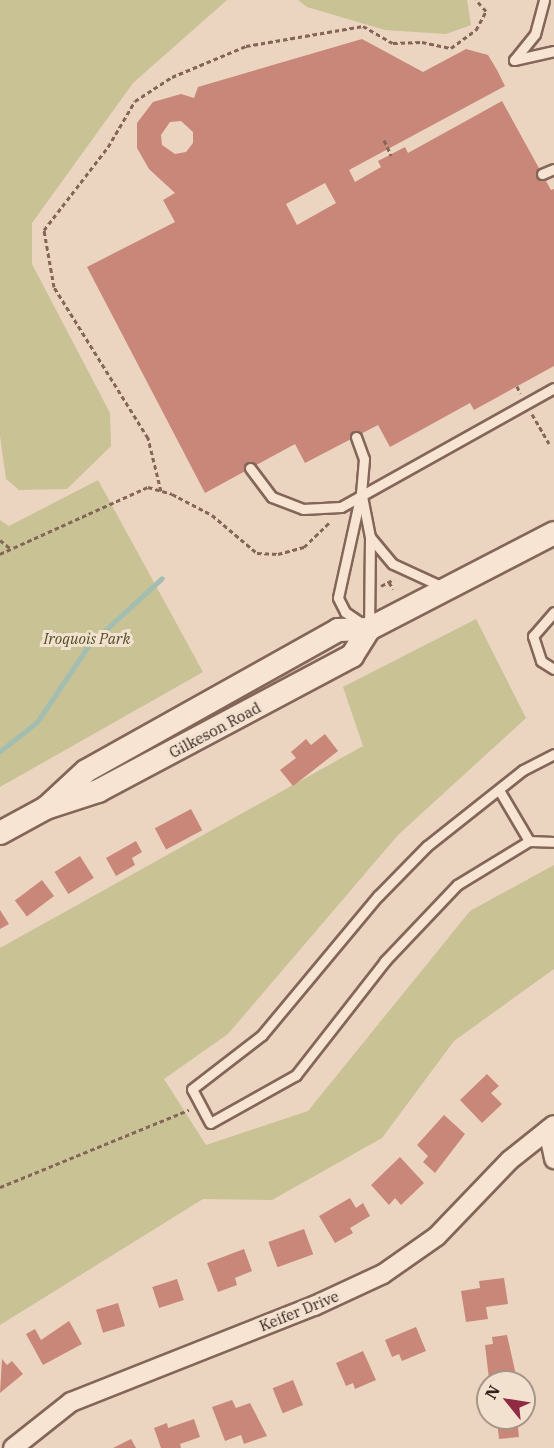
<!DOCTYPE html>
<style>
body{margin:0}
#map{position:relative;width:554px;height:1448px;overflow:hidden;background:#ebd5c1;font-family:"IBM Plex Serif",serif}
div>[style]{position:absolute}
[style*='--x']{left:calc(var(--x)*1px);top:calc(var(--y)*1px);width:calc(var(--w)*1px);rotate:calc(var(--a)*1deg)}
.green>*{inset:0;background:#c8c295}
.stream>*{height:5px;margin:-2.5px;padding:0 2.5px;transform-origin:2.5px;border-radius:2.5px;background:#a3beb0}
.building>*{inset:0;background:#c88778;transform-origin:0 0}
.path>*{height:3px;margin-top:-1.5px;transform-origin:0;background:repeating-linear-gradient(90deg,#846659 0 4.5px,transparent 0 7.5px)}
.roads{filter:drop-shadow(2px 0 #846659) drop-shadow(-2px 0 #846659) drop-shadow(0 2px #846659) drop-shadow(0 -2px #846659)}
.service>*{height:9px;margin:-4.5px;padding:0 4.5px;transform-origin:4.5px;border-radius:4.5px;background:#f7e4d3}
.minor>*{height:18px;margin:-9px;padding:0 9px;transform-origin:9px;border-radius:9px;background:#f7e4d3}
.tertiary>*{height:22px;margin:-11px;padding:0 11px;transform-origin:11px;border-radius:11px;background:#f7e4d3}
span{translate:-50% -50%;white-space:nowrap;text-align:center;line-height:1.15;-webkit-text-stroke:6px #f3e1d0;paint-order:stroke}
.park-label{font-size:15px;color:#4f4f25;font-style:italic}
.street-label{font-size:15px;color:#34231d}
.north{position:absolute;left:476px;top:1370px;width:60px;height:60px;box-sizing:border-box;background:#f3e1d0;border:2px solid #a79588;border-radius:50%;rotate:300deg;font-size:16px;font-weight:700;line-height:24px;text-align:center;color:#34231d}
.north::after{content:'';display:block;margin:auto;width:21px;height:27px;background:#8f2c44;clip-path:polygon(50% 0,100% 100%,50% 72%,0 100%)}
</style>
<div id="map">
<div class="green">
<i style="clip-path:polygon(0 0,227px 0,133px 83px,32px 223px,32px 264px,110px 413px,111px 446px,67px 489px,19px 490px,6px 479px,0 436px)"></i>
<i style="clip-path:polygon(298px 0,467px 0,471px 25px,446px 34px,385px 30px,307px 7px)"></i>
<i style="clip-path:polygon(98px 480px,203px 672px,0 787px,0 520px,9px 526px)"></i>
<i style="clip-path:polygon(476px 619px,526px 718px,398px 835px,228px 1034px,164px 1079px,206px 1145px,308px 1111px,470px 911px,554px 865px,554px 969px,454px 1041px,382px 1138px,272px 1200px,203px 1199px,0 1325px,0 948px,363px 746px,343px 687px)"></i>
</div>
<div class="stream">
<i style="--x:0;--y:751;--w:47;--a:-38.1"></i>
<i style="--x:37;--y:722;--w:92;--a:-56.1"></i>
<i style="--x:88;--y:646;--w:100;--a:-42.6"></i>
</div>
<div class="building">
<i style="clip-path:polygon(evenodd,362px 39px,423px 72px,466px 49px,488px 55px,497px 70px,505px 86px,349px 170px,355px 182px,381px 167px,378px 161px,405px 147px,408px 153px,502px 101px,551px 190px,554px 189px,554px 366px,474px 410px,470px 403px,390px 447px,378px 425px,305px 463px,295px 444px,205px 493px,87px 267px,175px 222px,163px 200px,175px 193px,149px 169px,137px 148px,137px 123px,153px 102px,181px 94px,194px 98px,198px 87px,362px 39px,181px 121px,193px 132px,193px 143px,186px 152px,175px 154px,162px 145px,161px 135px,170px 122px,181px 121px,362px 39px,325px 183px,336px 203px,297px 225px,286px 204px,325px 183px)"></i>
<i style="clip-path:polygon(325px 734px,338px 751px,293px 786px,280px 770px,296px 758px,291px 752px,306px 739px,311px 745px)"></i>
<i style="left:191px;top:809px;width:24px;height:41px;rotate:62deg"></i>
<i style="clip-path:polygon(136px 841px,142px 852px,132px 858px,135px 865px,116px 876px,106px 858px)"></i>
<i style="left:80px;top:856px;width:26px;height:30px;rotate:58deg"></i>
<i style="left:42px;top:880px;width:20px;height:34px;rotate:53deg"></i>
<i style="clip-path:polygon(0 910px,9px 924px,0 929px)"></i>
<i style="clip-path:polygon(487px 1074px,499px 1086px,491px 1093px,502px 1104px,482px 1123px,460px 1100px)"></i>
<i style="clip-path:polygon(444px 1115px,465px 1134px,435px 1173px,423px 1162px,428px 1156px,417px 1145px)"></i>
<i style="clip-path:polygon(400px 1157px,424px 1183px,401px 1205px,395px 1198px,389px 1205px,371px 1185px)"></i>
<i style="clip-path:polygon(350px 1198px,356px 1208px,363px 1203px,370px 1216px,350px 1228px,353px 1233px,335px 1243px,319px 1216px)"></i>
<i style="left:304px;top:1229px;width:27px;height:38px;rotate:70deg"></i>
<i style="clip-path:polygon(244px 1249px,252px 1271px,235px 1278px,237px 1285px,218px 1292px,207px 1263px)"></i>
<i style="clip-path:polygon(504px 1278px,508px 1304px,486px 1307px,488px 1319px,466px 1322px,461px 1291px,480px 1288px,479px 1281px)"></i>
<i style="left:177px;top:1279px;width:22px;height:26px;rotate:72deg"></i>
<i style="left:118px;top:1303px;width:24px;height:23px;rotate:73deg"></i>
<i style="clip-path:polygon(69px 1321px,82px 1344px,43px 1365px,26px 1334px,35px 1329px,41px 1340px)"></i>
<i style="clip-path:polygon(416px 1327px,426px 1351px,402px 1361px,399px 1354px,392px 1357px,385px 1340px)"></i>
<i style="clip-path:polygon(507px 1335px,516px 1375px,489px 1379px,485px 1345px,493px 1344px,492px 1337px)"></i>
<i style="clip-path:polygon(363px 1351px,376px 1380px,355px 1389px,353px 1383px,346px 1386px,336px 1363px)"></i>
<i style="clip-path:polygon(2px 1359px,7px 1365px,12px 1361px,23px 1374px,0 1393px)"></i>
<i style="left:293px;top:1380px;width:27px;height:22px;rotate:68deg"></i>
<i style="clip-path:polygon(232px 1400px,236px 1408px,250px 1403px,267px 1436px,244px 1444px,241px 1435px,225px 1441px,212px 1407px)"></i>
<i style="clip-path:polygon(524px 1406px,529px 1406px,530px 1416px,524px 1416px)"></i>
<i style="clip-path:polygon(488px 1418px,517px 1418px,519px 1437px,499px 1439px,497px 1420px)"></i>
<i style="clip-path:polygon(194px 1419px,200px 1437px,180px 1444px,181px 1448px,161px 1448px,154px 1428px,167px 1423px,168px 1428px)"></i>
<i style="clip-path:polygon(131px 1439px,136px 1448px,113px 1448px)"></i>
</div>
<div class="path">
<i style="--x:384;--y:140;--w:17;--a:65"></i>
<i style="--x:517;--y:386;--w:8;--a:67"></i>
<i style="--x:532;--y:414;--w:34;--a:60"></i>
<i style="--x:161;--y:491;--w:55;--a:-103.8"></i>
<i style="--x:148;--y:438;--w:178;--a:-121.9"></i>
<i style="--x:54;--y:287;--w:58;--a:-100"></i>
<i style="--x:44;--y:230;--w:105;--a:-52.4"></i>
<i style="--x:108;--y:147;--w:53;--a:-59.6"></i>
<i style="--x:135;--y:101;--w:44;--a:-33"></i>
<i style="--x:172;--y:77;--w:80;--a:-22.7"></i>
<i style="--x:246;--y:46;--w:119;--a:-9.7"></i>
<i style="--x:363;--y:26;--w:34;--a:30"></i>
<i style="--x:393;--y:43;--w:29;--a:-2"></i>
<i style="--x:422;--y:42;--w:30;--a:12"></i>
<i style="--x:451;--y:48;--w:31;--a:-36"></i>
<i style="--x:476;--y:30;--w:21;--a:-62"></i>
<i style="--x:486;--y:11;--w:15;--a:-132"></i>
<i style="--x:0;--y:540;--w:14;--a:39"></i>
<i style="--x:0;--y:554;--w:162;--a:-24.4"></i>
<i style="--x:148;--y:487;--w:25;--a:16"></i>
<i style="--x:172;--y:494;--w:45;--a:27.7"></i>
<i style="--x:212;--y:515;--w:59;--a:40.2"></i>
<i style="--x:257;--y:553;--w:21;--a:3"></i>
<i style="--x:278;--y:554;--w:27;--a:-15"></i>
<i style="--x:304;--y:547;--w:36;--a:-44"></i>
<i style="--x:389;--y:582;--w:8;--a:60"></i>
<i style="--x:381;--y:586;--w:15;--a:-28"></i>
<i style="--x:0;--y:1187;--w:204;--a:-22.2"></i>
</div>
<div class="roads">
<div class="service">
<i style="--x:514;--y:60;--w:33;--a:-51"></i>
<i style="--x:535;--y:34;--w:35;--a:-75"></i>
<i style="--x:514;--y:60;--w:41;--a:-12.7"></i>
<i style="--x:542;--y:174;--w:13;--a:-23"></i>
<i style="--x:356;--y:437;--w:23;--a:70"></i>
<i style="--x:364;--y:459;--w:34;--a:95"></i>
<i style="--x:361;--y:493;--w:107;--a:102.4"></i>
<i style="--x:338;--y:598;--w:16;--a:63"></i>
<i style="--x:345;--y:612;--w:23;--a:34"></i>
<i style="--x:250;--y:468;--w:36;--a:53"></i>
<i style="--x:272;--y:497;--w:33;--a:21"></i>
<i style="--x:303;--y:509;--w:38;--a:-3"></i>
<i style="--x:341;--y:507;--w:244;--a:-29.2"></i>
<i style="--x:362;--y:496;--w:42;--a:79"></i>
<i style="--x:370;--y:537;--w:91;--a:90.6"></i>
<i style="--x:370;--y:537;--w:35;--a:50"></i>
<i style="--x:393;--y:564;--w:55;--a:24.7"></i>
<i style="--x:554;--y:612;--w:32;--a:131"></i>
<i style="--x:533;--y:636;--w:26;--a:72"></i>
<i style="--x:541;--y:661;--w:15;--a:32"></i>
<i style="--x:499;--y:790;--w:59;--a:59.5"></i>
<i style="--x:529;--y:841;--w:25;--a:2"></i>
<i style="--x:529;--y:841;--w:84;--a:148.6"></i>
<i style="--x:457;--y:885;--w:105;--a:133.5"></i>
<i style="--x:385;--y:961;--w:145;--a:128"></i>
<i style="--x:296;--y:1075;--w:98;--a:150.8"></i>
<i style="--x:210;--y:1123;--w:38;--a:-118"></i>
<i style="--x:192;--y:1089;--w:88;--a:-37.6"></i>
<i style="--x:262;--y:1035;--w:181;--a:-50.2"></i>
<i style="--x:378;--y:896;--w:70;--a:-45.6"></i>
<i style="--x:427;--y:846;--w:122;--a:-38.4"></i>
<i style="--x:523;--y:770;--w:35;--a:-27"></i>
</div>
<div class="minor">
<i style="--x:548;--y:1130;--w:30;--a:78"></i>
<i style="--x:13;--y:1448;--w:74;--a:-38.4"></i>
<i style="--x:71;--y:1402;--w:261;--a:-21.6"></i>
<i style="--x:314;--y:1306;--w:76;--a:-24.9"></i>
<i style="--x:383;--y:1274;--w:66;--a:-35.1"></i>
<i style="--x:437;--y:1236;--w:105;--a:-46.2"></i>
<i style="--x:510;--y:1160;--w:56;--a:-38.5"></i>
</div>
<div class="tertiary">
<i style="--x:46;--y:808;--w:54;--a:-42.8"></i>
<i style="--x:86;--y:771;--w:289;--a:-29.2"></i>
<i style="--x:338;--y:630;--w:31;--a:-2"></i>
<i style="--x:369;--y:629;--w:208;--a:-27.4"></i>
<i style="--x:0;--y:833;--w:52;--a:-28.5"></i>
<i style="--x:46;--y:808;--w:55;--a:-18.1"></i>
<i style="--x:98;--y:791;--w:288;--a:-28"></i>
<i style="--x:352;--y:656;--w:32;--a:-58"></i>
</div>
</div>
<div class="park-label">
<span style="left:87px;top:639px">Iroquois Park</span>
</div>
<div class="street-label">
<span style="left:215px;top:730px;rotate:-28deg">Gilkeson Road</span>
<span style="left:299px;top:1311px;rotate:-22deg">Keifer Drive</span>
</div>
<div class="north">N</div>
</div>
